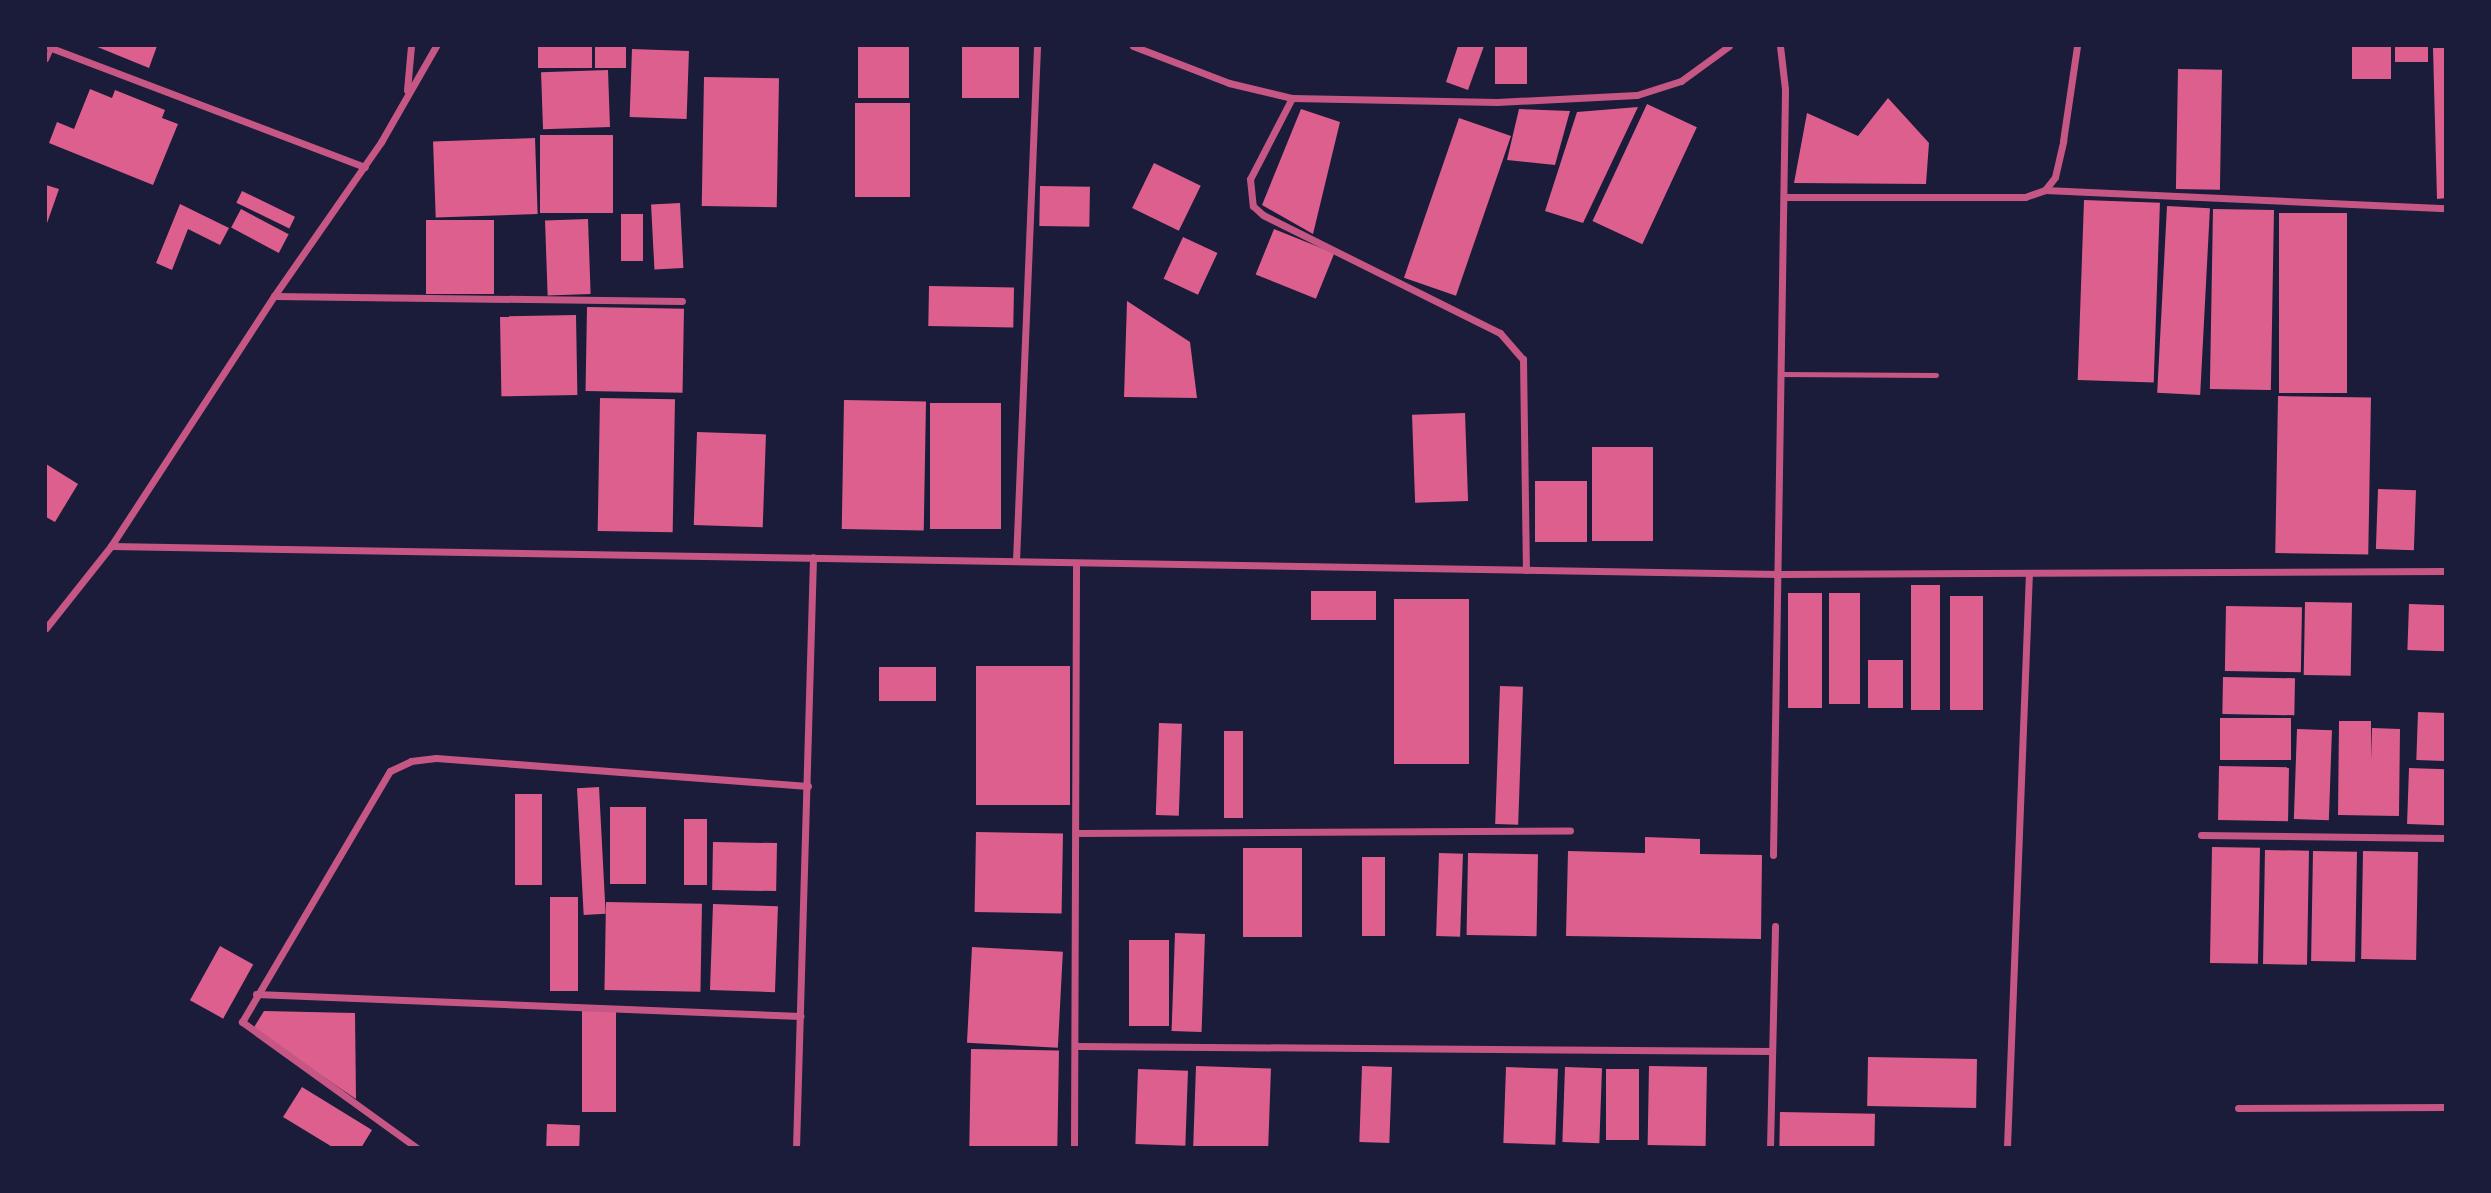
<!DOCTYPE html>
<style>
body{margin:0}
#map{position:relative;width:2491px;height:1193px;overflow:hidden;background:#1b1b3a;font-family:Ubuntu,sans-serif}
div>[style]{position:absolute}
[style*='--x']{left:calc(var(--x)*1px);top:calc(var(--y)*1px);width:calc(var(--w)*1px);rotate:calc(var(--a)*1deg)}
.building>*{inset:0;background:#dd5f8e;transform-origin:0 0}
.service>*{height:5px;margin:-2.5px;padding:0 2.5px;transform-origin:2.5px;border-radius:2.5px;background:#c65784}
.minor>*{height:7px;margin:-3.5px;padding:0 3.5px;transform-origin:3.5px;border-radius:3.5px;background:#c65784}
span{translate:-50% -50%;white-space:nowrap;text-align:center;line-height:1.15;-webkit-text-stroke:6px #1b1b3a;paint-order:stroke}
.frame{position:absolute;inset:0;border:47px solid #1b1b3a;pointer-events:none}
</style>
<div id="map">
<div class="building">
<i style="clip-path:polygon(95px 46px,157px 46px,149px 68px)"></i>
<i style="left:538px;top:46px;width:54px;height:22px"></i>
<i style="left:595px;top:46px;width:31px;height:22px"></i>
<i style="left:858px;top:46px;width:51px;height:52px"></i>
<i style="left:962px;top:46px;width:57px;height:52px"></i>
<i style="clip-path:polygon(1458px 46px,1484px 46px,1468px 90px,1446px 82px)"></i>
<i style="left:1495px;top:46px;width:32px;height:38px"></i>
<i style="left:2352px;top:46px;width:39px;height:33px"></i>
<i style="left:2395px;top:47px;width:33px;height:15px"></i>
<i style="clip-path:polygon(2433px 48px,2446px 48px,2446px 198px,2437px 199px)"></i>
<i style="left:632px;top:49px;width:57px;height:68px;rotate:2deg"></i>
<i style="left:2178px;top:69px;width:44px;height:120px;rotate:1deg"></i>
<i style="left:608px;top:70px;width:57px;height:67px;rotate:88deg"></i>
<i style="left:704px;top:77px;width:75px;height:129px;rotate:1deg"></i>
<i style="clip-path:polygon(90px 89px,112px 98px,115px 90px,165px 110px,162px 118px,178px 124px,153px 185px,49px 143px,57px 122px,74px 129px)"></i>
<i style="clip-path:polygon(1888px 98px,1929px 143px,1926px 184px,1794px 183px,1807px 113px,1858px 136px)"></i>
<i style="left:855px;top:103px;width:55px;height:94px"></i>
<i style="left:1647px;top:104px;width:55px;height:129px;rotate:25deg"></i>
<i style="clip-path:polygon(1638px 107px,1583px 223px,1545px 211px,1577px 112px)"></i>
<i style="clip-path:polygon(1301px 109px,1340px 122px,1313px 234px,1262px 205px)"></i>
<i style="clip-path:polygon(1519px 109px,1570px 111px,1555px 165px,1507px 160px)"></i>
<i style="left:1459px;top:118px;width:55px;height:169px;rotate:19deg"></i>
<i style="left:540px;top:135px;width:73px;height:78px"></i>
<i style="left:535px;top:138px;width:76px;height:102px;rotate:88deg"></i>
<i style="left:1154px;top:163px;width:52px;height:50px;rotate:26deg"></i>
<i style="clip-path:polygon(46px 185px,59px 189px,46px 226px)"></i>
<i style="left:1040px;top:186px;width:50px;height:40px;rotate:1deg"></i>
<i style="left:242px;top:191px;width:59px;height:13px;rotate:26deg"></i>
<i style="left:2084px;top:200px;width:76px;height:180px;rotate:2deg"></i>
<i style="left:680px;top:203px;width:65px;height:29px;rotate:87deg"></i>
<i style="clip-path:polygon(180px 204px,229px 228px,220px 245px,188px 229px,172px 270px,156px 263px)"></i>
<i style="left:2167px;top:206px;width:43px;height:187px;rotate:3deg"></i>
<i style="left:241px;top:209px;width:54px;height:21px;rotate:28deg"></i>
<i style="left:2213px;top:209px;width:61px;height:180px;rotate:1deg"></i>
<i style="left:2347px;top:213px;width:180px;height:68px;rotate:90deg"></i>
<i style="left:621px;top:214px;width:22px;height:47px"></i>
<i style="left:588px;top:219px;width:75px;height:43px;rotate:88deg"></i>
<i style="left:426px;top:220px;width:68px;height:74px"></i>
<i style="left:1274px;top:229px;width:65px;height:49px;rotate:22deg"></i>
<i style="left:1183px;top:237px;width:38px;height:46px;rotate:25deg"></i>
<i style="left:929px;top:286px;width:85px;height:40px;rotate:1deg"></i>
<i style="clip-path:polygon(1127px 301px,1190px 342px,1197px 398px,1124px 397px)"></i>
<i style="left:587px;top:307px;width:97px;height:84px;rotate:1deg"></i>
<i style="left:576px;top:315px;width:80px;height:76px;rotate:89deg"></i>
<i style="left:2278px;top:396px;width:93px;height:157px;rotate:1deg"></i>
<i style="left:600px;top:398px;width:75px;height:133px;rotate:1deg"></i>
<i style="left:844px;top:400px;width:82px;height:129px;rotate:1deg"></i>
<i style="left:1001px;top:403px;width:126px;height:71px;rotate:90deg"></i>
<i style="left:1465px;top:413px;width:88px;height:53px;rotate:88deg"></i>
<i style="left:697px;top:432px;width:69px;height:93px;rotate:2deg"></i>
<i style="left:1592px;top:447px;width:61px;height:94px"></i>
<i style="clip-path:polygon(46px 464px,78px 484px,55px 522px,46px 517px)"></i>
<i style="left:1535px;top:481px;width:52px;height:61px"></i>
<i style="left:2378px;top:489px;width:38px;height:60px;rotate:2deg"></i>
<i style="left:1940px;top:585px;width:125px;height:29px;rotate:90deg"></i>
<i style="left:1311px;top:591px;width:65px;height:29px"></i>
<i style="left:1788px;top:593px;width:34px;height:115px"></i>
<i style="left:1829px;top:593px;width:31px;height:111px"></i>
<i style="left:1950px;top:596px;width:33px;height:114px"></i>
<i style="left:1469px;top:599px;width:165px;height:75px;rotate:90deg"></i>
<i style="left:2305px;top:602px;width:47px;height:73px;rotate:1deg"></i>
<i style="left:2409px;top:604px;width:37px;height:46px;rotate:2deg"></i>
<i style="left:2226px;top:606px;width:76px;height:65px;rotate:1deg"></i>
<i style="left:1868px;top:660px;width:35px;height:48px"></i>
<i style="left:1070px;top:666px;width:139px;height:94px;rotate:90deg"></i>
<i style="left:879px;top:667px;width:57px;height:34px"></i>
<i style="left:2223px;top:677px;width:72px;height:37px;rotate:1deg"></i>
<i style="left:1500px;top:686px;width:23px;height:138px;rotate:2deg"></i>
<i style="left:2418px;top:712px;width:28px;height:48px;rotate:2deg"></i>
<i style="left:2220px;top:718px;width:71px;height:42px"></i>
<i style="clip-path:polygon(2339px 721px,2371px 721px,2371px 760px,2372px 728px,2400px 729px,2399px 816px,2338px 815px)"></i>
<i style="left:1159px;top:723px;width:23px;height:92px;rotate:2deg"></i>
<i style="left:2297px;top:729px;width:35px;height:90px;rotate:2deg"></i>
<i style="left:1224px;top:731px;width:19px;height:87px"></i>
<i style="left:2219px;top:766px;width:70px;height:54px;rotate:1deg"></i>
<i style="left:2409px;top:768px;width:37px;height:56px;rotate:2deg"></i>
<i style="left:599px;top:787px;width:127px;height:22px;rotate:87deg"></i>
<i style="left:515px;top:794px;width:27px;height:91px"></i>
<i style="left:610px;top:807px;width:36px;height:77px"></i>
<i style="left:684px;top:819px;width:23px;height:66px"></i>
<i style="left:976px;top:832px;width:87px;height:80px;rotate:1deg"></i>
<i style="clip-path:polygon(1645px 837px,1700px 839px,1700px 854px,1762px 855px,1761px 939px,1566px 936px,1568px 851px,1645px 853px)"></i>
<i style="left:713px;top:842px;width:64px;height:48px;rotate:1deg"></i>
<i style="left:2212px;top:847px;width:48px;height:116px;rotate:1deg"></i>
<i style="left:1243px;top:848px;width:59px;height:89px"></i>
<i style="left:2265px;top:850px;width:44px;height:114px;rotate:1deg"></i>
<i style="left:2313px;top:851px;width:44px;height:110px;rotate:1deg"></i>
<i style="left:2363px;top:851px;width:55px;height:108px;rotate:1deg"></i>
<i style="left:1439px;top:853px;width:24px;height:83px;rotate:2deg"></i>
<i style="left:1468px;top:853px;width:70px;height:82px;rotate:1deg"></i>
<i style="left:1362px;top:857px;width:23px;height:79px"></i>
<i style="left:550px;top:897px;width:28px;height:94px"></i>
<i style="left:606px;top:902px;width:96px;height:88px;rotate:1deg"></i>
<i style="left:713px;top:904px;width:65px;height:86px;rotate:2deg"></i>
<i style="left:1175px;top:933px;width:30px;height:98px;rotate:2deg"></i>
<i style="left:1129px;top:940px;width:40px;height:86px"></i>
<i style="left:220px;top:946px;width:38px;height:62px;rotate:29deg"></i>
<i style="left:972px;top:947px;width:91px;height:96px;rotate:3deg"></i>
<i style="clip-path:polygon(264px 1011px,355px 1013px,356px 1099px,253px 1029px)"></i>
<i style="left:582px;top:1011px;width:34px;height:101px"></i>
<i style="left:971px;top:1049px;width:88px;height:99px;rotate:1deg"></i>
<i style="left:1868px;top:1057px;width:109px;height:49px;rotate:1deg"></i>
<i style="left:1196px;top:1066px;width:75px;height:80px;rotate:2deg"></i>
<i style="left:1362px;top:1066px;width:30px;height:76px;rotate:2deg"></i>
<i style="left:1649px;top:1066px;width:58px;height:79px;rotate:1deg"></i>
<i style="left:1506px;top:1067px;width:52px;height:76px;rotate:2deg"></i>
<i style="left:1565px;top:1067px;width:37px;height:75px;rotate:2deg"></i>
<i style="left:1138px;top:1069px;width:50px;height:75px;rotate:2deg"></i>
<i style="left:1606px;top:1069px;width:33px;height:71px"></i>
<i style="clip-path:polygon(302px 1087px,372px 1130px,361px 1148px,334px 1148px,283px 1117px)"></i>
<i style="left:1780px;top:1112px;width:95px;height:36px;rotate:1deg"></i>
<i style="left:547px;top:1124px;width:33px;height:24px;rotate:2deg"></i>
</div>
<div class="service">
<i style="--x:46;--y:59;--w:12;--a:-66"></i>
<i style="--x:1781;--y:374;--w:155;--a:0.4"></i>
</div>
<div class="minor">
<i style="--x:46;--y:46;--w:341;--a:20.8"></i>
<i style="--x:1133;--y:46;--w:103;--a:21.1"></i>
<i style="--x:1229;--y:83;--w:65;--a:13.4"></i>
<i style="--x:1292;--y:98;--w:205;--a:1.1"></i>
<i style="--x:1497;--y:102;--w:140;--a:-2.9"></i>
<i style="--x:1637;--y:95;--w:46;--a:-17.7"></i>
<i style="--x:1681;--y:81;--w:59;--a:-36.1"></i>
<i style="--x:407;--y:90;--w:44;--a:-84.8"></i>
<i style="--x:1292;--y:98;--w:91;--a:117.4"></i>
<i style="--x:1250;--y:179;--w:27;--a:84"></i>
<i style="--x:1253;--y:206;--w:13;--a:42"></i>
<i style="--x:1263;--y:215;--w:265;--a:26.5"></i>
<i style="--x:1500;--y:333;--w:35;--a:49"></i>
<i style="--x:1523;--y:359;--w:211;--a:89.2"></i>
<i style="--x:2045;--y:190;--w:401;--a:2.6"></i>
<i style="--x:1784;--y:197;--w:241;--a:0"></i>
<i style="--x:2025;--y:197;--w:21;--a:-19"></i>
<i style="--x:2045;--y:190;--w:16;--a:-52"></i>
<i style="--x:2055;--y:177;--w:37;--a:-77"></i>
<i style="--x:2063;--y:141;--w:96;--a:-81.6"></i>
<i style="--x:274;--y:296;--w:408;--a:0.7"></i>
<i style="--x:111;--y:546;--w:1668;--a:0.96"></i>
<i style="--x:1779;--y:574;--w:667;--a:-0.26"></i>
<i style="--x:1016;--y:561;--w:515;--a:-87.66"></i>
<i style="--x:46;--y:628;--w:105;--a:-51.6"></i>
<i style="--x:111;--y:546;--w:298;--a:-56.9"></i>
<i style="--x:274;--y:296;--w:188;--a:-55.2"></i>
<i style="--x:381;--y:142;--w:111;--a:-60.2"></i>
<i style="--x:1077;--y:833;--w:493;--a:-0.3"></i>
<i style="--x:2201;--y:835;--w:245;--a:0.7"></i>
<i style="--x:1773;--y:855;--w:766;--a:-89.1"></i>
<i style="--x:1785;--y:89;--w:43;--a:-96.6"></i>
<i style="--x:256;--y:994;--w:545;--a:2.31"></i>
<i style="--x:1078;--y:1046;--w:693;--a:0.41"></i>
<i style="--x:2238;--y:1108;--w:208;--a:-0.3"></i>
<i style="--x:2007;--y:1147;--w:574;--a:-87.81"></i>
<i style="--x:417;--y:1148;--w:216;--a:-144.2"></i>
<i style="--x:242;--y:1022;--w:291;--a:-59.5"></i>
<i style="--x:390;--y:771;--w:23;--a:-25"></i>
<i style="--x:411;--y:761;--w:25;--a:-7"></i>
<i style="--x:436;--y:758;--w:373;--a:4.3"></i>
<i style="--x:796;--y:1148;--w:591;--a:-88.35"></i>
<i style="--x:1074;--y:1148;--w:585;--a:-89.8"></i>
<i style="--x:1770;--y:1148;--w:222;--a:-88.7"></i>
</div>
<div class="frame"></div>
</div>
